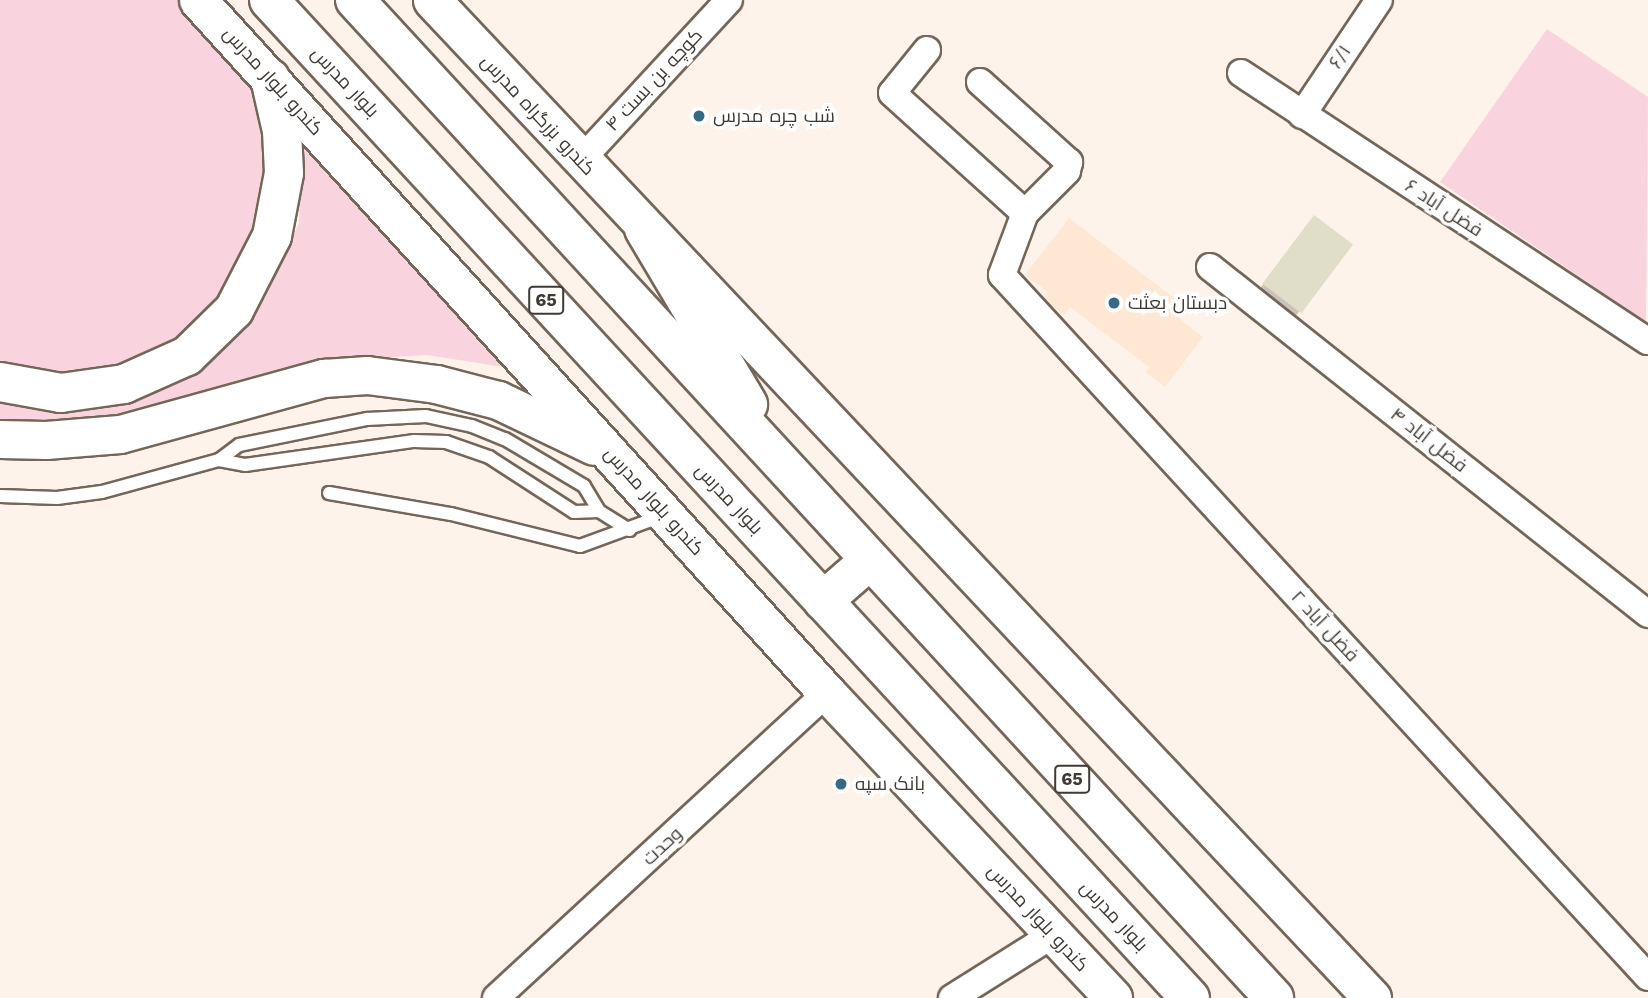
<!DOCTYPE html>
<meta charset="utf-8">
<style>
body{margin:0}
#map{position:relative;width:1648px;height:998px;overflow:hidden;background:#fdf3ea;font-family:"Work Sans",Cairo,sans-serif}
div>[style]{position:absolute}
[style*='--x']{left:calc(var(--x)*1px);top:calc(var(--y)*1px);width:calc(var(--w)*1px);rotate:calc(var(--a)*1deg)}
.built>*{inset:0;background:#fee8d3}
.green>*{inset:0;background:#f9d4df}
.shadow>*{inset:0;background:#0003;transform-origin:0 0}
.building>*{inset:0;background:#e0ddc9;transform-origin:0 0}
.roads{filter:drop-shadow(2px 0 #746659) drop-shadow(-2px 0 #746659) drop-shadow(0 2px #746659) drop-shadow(0 -2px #746659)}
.service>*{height:12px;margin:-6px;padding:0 6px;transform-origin:6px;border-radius:6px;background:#fff}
.minor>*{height:26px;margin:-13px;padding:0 13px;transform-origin:13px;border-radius:13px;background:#fff}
.secondary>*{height:37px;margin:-18.5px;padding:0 18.5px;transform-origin:18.5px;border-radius:18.5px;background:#fff}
.primary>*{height:38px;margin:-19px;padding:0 19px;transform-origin:19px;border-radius:19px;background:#fff}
.trunk>*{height:38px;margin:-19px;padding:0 19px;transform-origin:19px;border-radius:19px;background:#fff}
.dots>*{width:19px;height:19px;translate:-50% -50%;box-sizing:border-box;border:4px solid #fff;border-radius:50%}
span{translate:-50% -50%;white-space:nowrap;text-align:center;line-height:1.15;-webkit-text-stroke:7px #fff;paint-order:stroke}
.shield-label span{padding:2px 5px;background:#fff;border:2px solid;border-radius:5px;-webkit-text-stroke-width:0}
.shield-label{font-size:18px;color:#403a34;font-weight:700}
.street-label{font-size:19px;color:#403a34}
.poi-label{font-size:19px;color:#403a34}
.left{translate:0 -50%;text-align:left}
</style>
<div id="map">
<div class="built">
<i style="clip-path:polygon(1069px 218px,1187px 308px,1180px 319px,1203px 337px,1165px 387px,1146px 372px,1149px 367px,1070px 307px,1064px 315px,1043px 299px,1048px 292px,1025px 275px)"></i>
</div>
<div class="green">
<i style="clip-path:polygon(0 0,192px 0,254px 90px,263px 124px,267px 174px,257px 228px,229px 287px,211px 309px,169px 344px,142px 358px,82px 371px,45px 372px,0 363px)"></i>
<i style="clip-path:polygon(1547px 29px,1648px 97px,1646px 322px,1440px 182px)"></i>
<i style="clip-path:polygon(302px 129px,522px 370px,427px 355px,361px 359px,141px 414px,75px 424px,0 420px,0 397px,46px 405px,237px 329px,265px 298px,299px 223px)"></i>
</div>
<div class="shadow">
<i style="left:1314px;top:217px;width:45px;height:107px;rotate:37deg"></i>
</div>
<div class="building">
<i style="left:1314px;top:215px;width:49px;height:86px;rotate:37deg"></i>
</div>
<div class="roads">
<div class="service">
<i style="--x:219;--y:460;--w:26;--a:11"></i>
<i style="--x:245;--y:465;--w:171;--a:-8.1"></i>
<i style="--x:414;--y:441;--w:32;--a:2"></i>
<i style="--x:446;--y:442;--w:46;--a:19.2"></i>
<i style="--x:489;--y:457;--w:101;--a:32.9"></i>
<i style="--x:574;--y:512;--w:25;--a:-2"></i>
<i style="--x:329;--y:493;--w:124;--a:9.8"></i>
<i style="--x:451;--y:514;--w:133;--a:13.9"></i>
<i style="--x:580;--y:546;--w:87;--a:-20.1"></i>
<i style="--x:0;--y:496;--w:57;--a:2"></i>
<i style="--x:57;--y:498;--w:45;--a:-7.6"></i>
<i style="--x:102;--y:492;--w:121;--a:-15.3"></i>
<i style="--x:219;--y:460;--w:25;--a:-37"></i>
<i style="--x:239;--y:445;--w:131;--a:-11.5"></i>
<i style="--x:367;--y:419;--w:59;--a:-2.9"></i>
<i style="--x:426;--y:416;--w:47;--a:12.3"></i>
<i style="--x:472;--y:426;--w:35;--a:22"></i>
<i style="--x:505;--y:439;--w:92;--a:30.7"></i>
<i style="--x:584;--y:486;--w:29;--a:59"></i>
<i style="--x:599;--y:511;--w:36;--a:32"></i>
</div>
<div class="minor">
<i style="--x:927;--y:50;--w:55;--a:129.1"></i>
<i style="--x:892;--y:93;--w:179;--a:42.1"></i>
<i style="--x:1241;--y:73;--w:487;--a:33.4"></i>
<i style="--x:980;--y:82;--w:120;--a:42"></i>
<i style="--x:1069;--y:162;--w:9;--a:103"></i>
<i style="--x:1067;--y:171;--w:59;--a:135"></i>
<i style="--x:1025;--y:213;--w:66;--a:110.4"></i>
<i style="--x:1002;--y:275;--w:954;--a:47.38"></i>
<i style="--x:1302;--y:115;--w:138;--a:-56.2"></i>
<i style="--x:580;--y:161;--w:219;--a:-47.2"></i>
<i style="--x:1210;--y:267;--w:559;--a:38.39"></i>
<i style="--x:496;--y:998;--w:450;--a:-42.7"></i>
<i style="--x:952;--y:998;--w:120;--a:-32.1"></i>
</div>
<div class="secondary">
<i style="--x:198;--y:0;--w:936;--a:47.77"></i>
<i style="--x:827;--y:693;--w:418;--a:46.8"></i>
<i style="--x:432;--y:0;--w:1371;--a:46.71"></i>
<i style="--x:0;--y:439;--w:46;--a:1.2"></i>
<i style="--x:46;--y:440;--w:74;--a:-4.6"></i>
<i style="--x:120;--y:434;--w:212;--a:-15.4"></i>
<i style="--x:324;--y:378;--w:43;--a:-4"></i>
<i style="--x:367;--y:375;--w:70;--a:7.4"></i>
<i style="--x:436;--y:384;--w:64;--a:14.5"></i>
<i style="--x:498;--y:400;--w:106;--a:25.6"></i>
</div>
<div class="primary">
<i style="--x:269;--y:0;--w:1358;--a:47.3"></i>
<i style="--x:355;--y:0;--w:1357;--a:47.36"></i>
<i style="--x:644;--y:229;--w:204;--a:59.3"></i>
<i style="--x:823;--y:601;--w:62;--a:-41.1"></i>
</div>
<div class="trunk">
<i style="--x:0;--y:382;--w:62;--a:10.2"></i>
<i style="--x:61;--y:393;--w:64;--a:-8.1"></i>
<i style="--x:124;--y:384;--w:69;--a:-24"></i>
<i style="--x:187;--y:356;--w:66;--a:-44.4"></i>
<i style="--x:234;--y:310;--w:83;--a:-62.8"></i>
<i style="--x:272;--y:236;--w:64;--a:-79.2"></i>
<i style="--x:284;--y:173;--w:42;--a:-92.7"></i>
<i style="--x:282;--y:131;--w:54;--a:-102.8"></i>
</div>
</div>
<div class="dots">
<i style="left:699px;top:116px;background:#346a85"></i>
<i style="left:1114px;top:303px;background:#346a85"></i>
<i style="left:841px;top:784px;background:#346a85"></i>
</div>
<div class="shield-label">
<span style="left:546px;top:300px">65</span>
<span style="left:1072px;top:779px">65</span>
</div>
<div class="street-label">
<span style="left:1340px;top:57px;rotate:-56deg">۶/۱</span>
<span style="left:654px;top:80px;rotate:-47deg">کوچه بن بست ۴</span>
<span style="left:273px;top:81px;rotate:48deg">کندرو بلوار مدرس</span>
<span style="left:345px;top:82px;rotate:47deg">بلوار مدرس</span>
<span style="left:538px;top:115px;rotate:47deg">کندرو بزرگراه مدرس</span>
<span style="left:1444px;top:208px;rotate:33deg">فضل آباد ۶</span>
<span style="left:1429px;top:440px;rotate:38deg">فضل آباد ۴</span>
<span style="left:729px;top:499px;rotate:47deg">بلوار مدرس</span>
<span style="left:654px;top:501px;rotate:48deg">کندرو بلوار مدرس</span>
<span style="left:1325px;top:626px;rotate:47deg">فضل آباد ۲</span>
<span style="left:662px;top:846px;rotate:-43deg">وحدت</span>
<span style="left:1114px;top:916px;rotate:47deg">بلوار مدرس</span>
<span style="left:1038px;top:918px;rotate:47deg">کندرو بلوار مدرس</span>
</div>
<div class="poi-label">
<span class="left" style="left:713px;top:116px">شب چره مدرس</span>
<span class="left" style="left:1128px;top:303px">دبستان بعثت</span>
<span class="left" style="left:855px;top:784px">بانک سپه</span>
</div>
</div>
